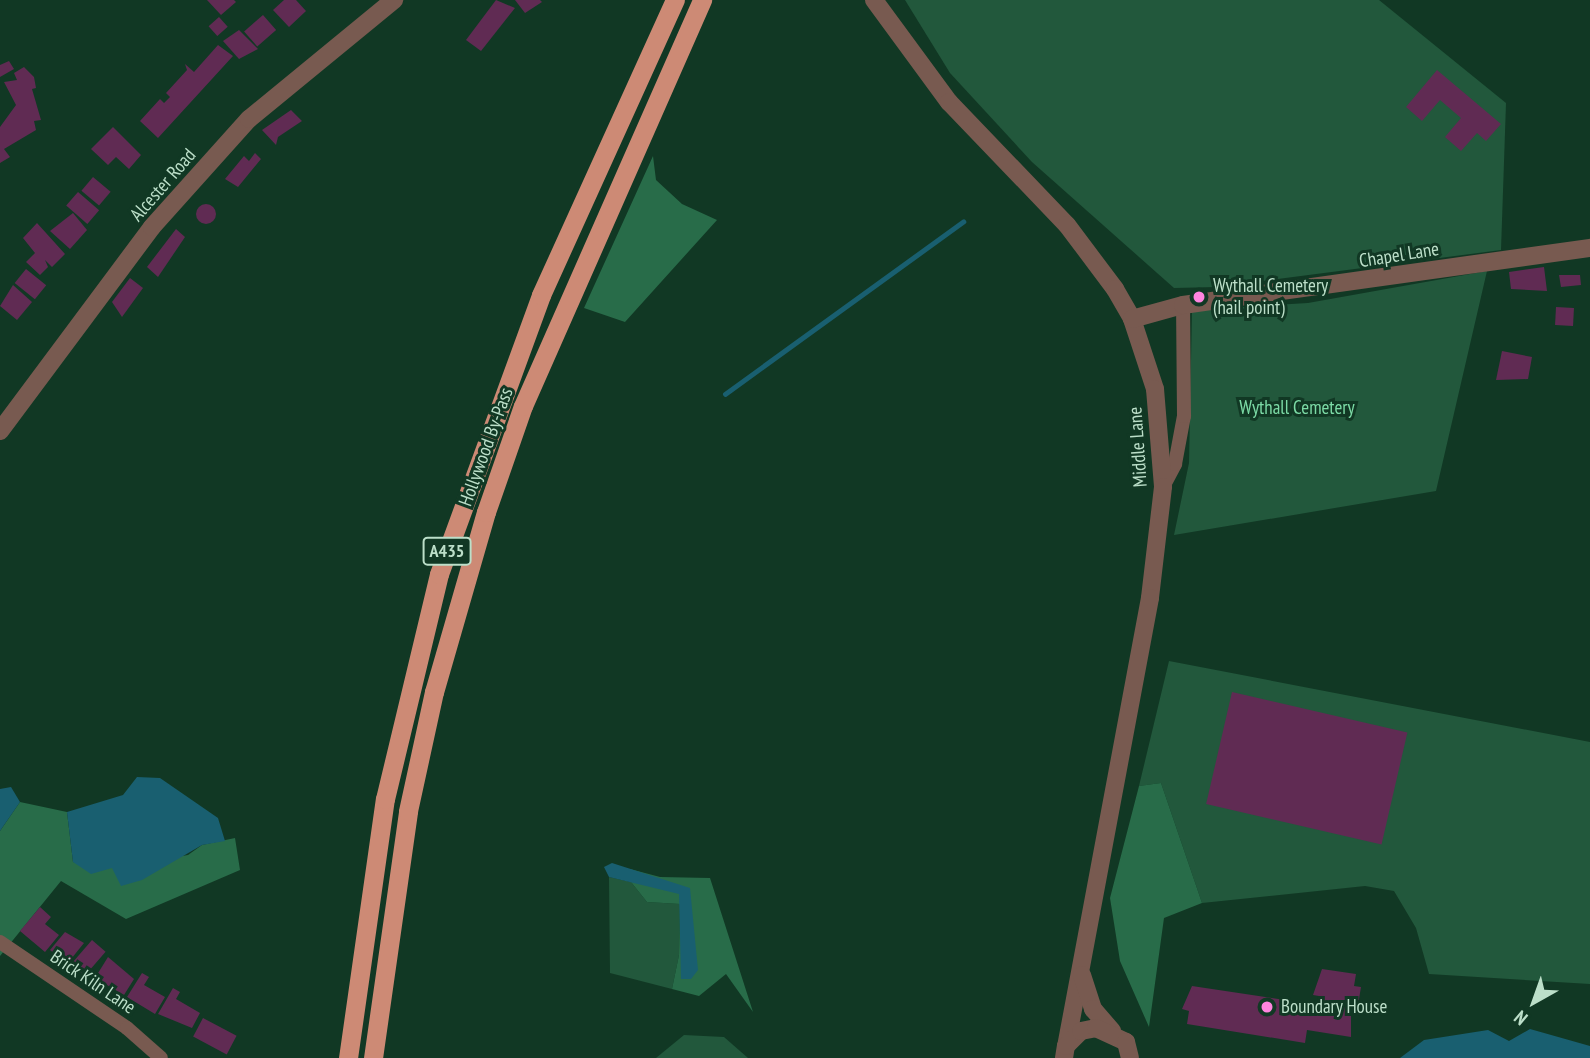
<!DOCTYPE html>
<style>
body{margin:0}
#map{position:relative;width:1590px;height:1058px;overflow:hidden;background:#113824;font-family:"PT Sans Narrow",sans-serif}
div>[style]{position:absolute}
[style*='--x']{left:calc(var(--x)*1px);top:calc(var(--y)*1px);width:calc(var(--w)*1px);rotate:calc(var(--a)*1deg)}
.green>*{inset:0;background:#22583c}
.forest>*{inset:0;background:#286c49}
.water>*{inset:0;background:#195f70}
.stream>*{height:4.5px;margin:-2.25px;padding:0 2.25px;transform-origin:2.25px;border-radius:2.25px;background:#195f70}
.building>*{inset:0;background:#602b53;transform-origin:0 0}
.round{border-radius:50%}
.minor>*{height:14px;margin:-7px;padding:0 7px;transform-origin:7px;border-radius:7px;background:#785a50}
.tertiary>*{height:18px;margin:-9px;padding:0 9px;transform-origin:9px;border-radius:9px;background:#785a50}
.trunk>*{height:19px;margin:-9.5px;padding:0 9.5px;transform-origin:9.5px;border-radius:9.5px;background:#cd8a75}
.dots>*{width:19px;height:19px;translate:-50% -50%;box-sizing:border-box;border:4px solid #113824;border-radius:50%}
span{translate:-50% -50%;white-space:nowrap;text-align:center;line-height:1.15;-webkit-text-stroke:6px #113824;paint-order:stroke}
.shield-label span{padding:2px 5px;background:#113824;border:2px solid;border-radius:5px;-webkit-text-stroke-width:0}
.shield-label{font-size:18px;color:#bcdfc9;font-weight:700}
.street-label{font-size:19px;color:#bcdfc9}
.poi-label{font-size:19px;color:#bcdfc9}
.left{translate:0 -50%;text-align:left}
.park-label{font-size:19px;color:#7cdba6}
.north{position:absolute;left:1499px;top:967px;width:70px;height:70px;-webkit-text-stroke:5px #113824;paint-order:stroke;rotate:220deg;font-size:19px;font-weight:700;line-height:28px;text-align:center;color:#bcdfc9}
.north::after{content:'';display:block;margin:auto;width:24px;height:32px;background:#bcdfc9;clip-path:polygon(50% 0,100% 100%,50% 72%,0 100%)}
</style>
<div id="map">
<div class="green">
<i style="clip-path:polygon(905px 0,1379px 0,1506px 103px,1501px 250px,1217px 287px,1174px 288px,1032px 162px,950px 73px)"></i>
<i style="clip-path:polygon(1487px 271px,1436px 491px,1174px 535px,1189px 463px,1192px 310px,1308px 303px)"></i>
<i style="clip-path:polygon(1169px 661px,1590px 742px,1590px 984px,1429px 974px,1416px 928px,1394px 891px,1365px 886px,1202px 903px,1161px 783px,1139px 786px)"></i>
<i style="clip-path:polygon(609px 877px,631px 882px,647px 902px,680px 904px,679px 955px,672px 989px,610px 973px)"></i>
<i style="clip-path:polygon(684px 1035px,724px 1037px,748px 1058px,656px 1058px)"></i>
</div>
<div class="forest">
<i style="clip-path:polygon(653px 156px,656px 180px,682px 204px,717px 220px,625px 322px,584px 308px)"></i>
<i style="clip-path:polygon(1161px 783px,1202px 903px,1164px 918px,1149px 1027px,1120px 961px,1110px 898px,1139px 786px)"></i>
<i style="clip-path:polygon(20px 802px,67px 812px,73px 862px,112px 868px,188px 855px,202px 845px,235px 838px,240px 870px,126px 919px,61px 881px,0 956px,0 831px)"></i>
<i style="clip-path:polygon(630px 869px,660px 877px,710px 878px,753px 1012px,726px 974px,699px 996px,672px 989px,679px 955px,680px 904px,647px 902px,631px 882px)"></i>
</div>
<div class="water">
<i style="clip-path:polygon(137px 777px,160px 778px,218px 818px,225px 841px,202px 845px,142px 880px,121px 886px,112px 868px,91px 874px,73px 862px,67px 812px,123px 795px)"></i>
<i style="clip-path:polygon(11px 787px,20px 802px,0 831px,0 789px)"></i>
<i style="clip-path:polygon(612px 863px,690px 888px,698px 970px,691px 979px,681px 979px,679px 894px,609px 877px,604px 867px)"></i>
<i style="clip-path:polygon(1530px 1029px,1590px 1046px,1590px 1058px,1400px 1058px,1424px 1040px,1488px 1030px,1509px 1041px)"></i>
</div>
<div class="stream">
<i style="--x:725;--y:394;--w:294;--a:-35.9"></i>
</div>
<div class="building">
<i style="clip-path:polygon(207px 0,234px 0,236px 2px,221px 15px)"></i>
<i style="clip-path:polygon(284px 0,296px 0,306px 11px,289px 27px,273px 10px)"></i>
<i style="clip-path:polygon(496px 0,515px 8px,481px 51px,466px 40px)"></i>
<i style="clip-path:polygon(515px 0,540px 0,542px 2px,525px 13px)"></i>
<i style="left:263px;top:15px;width:20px;height:25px;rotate:49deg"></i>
<i style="left:219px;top:17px;width:13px;height:14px;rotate:48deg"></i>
<i style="clip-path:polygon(239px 30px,258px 49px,239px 59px,223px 41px)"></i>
<i style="clip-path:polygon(218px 45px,233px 56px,158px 138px,140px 121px,160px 99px,164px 103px,170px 97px,166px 93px,187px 70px,185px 64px,194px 72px)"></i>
<i style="clip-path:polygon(9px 61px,14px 69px,0 77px,0 65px)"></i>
<i style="clip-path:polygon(24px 67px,34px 77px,36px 88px,32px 89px,41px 120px,34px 121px,36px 130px,4px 149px,10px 157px,0 163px,0 127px,16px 105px,4px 82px,17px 80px,14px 73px)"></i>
<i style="clip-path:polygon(1437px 70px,1501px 124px,1486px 141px,1477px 133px,1461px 151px,1445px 137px,1461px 118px,1440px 100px,1422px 121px,1406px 107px)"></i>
<i style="clip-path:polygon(291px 110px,302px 121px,278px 137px,276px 145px,262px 130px)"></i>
<i style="clip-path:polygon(113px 127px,141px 155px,129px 169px,116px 157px,108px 165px,91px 149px)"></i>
<i style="clip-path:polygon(255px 153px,261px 159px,238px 187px,225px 179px,244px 156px,249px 161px)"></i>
<i style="left:93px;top:177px;width:23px;height:18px;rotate:40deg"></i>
<i style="left:78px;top:192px;width:28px;height:18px;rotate:41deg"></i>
<i class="round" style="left:196px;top:204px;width:20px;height:20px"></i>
<i style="clip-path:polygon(73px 213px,87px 230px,70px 249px,50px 231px)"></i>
<i style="clip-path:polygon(37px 223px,65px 254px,52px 267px,45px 260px,48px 267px,40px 275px,26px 262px,35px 253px,23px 238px)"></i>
<i style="clip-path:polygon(176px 229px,185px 237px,158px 277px,147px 267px)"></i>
<i style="clip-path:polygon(1544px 267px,1547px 291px,1511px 289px,1509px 272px)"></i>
<i style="left:26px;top:269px;width:26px;height:18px;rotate:39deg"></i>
<i style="clip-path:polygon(1559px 275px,1580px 275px,1581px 285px,1561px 287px)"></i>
<i style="clip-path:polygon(130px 278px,143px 288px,122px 317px,112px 302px)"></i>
<i style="clip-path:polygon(13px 285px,32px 302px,17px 320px,0 306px)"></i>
<i style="left:1556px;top:307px;width:18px;height:18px;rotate:3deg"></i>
<i style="clip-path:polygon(1502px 351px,1532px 357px,1528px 379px,1496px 380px)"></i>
<i style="left:1232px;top:692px;width:180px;height:115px;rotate:13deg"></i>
<i style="clip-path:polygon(40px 907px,51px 917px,45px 924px,59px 935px,45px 952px,20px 931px)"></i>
<i style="clip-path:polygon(65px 932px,84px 943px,67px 964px,50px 950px)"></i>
<i style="left:92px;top:940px;width:18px;height:32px;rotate:41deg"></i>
<i style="clip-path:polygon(108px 957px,134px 979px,124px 995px,95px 978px)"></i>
<i style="clip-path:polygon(1322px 969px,1356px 974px,1354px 986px,1361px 987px,1358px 1005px,1351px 1004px,1351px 1037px,1307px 1030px,1305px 1043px,1187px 1024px,1189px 1011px,1182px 1009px,1192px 986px,1318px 1005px,1319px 996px,1313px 995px)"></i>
<i style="clip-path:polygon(142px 973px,149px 977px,144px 985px,165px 997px,155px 1014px,127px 997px)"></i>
<i style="clip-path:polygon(173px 988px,180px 992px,176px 999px,200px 1013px,192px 1028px,158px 1014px)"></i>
<i style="left:203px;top:1018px;width:38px;height:21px;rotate:28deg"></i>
</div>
<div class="minor">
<i style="--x:1163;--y:487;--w:26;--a:-62"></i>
<i style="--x:1175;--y:464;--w:49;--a:-79.4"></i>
<i style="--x:1184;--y:416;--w:111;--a:-90.5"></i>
<i style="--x:0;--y:942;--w:153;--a:34.1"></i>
<i style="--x:127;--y:1028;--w:45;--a:41.4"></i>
</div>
<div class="tertiary">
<i style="--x:874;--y:0;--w:127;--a:53.7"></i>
<i style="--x:949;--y:102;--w:170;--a:46.2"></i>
<i style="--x:1067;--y:225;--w:80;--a:53.1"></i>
<i style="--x:1115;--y:289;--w:34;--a:60"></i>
<i style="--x:1132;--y:319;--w:74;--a:71.8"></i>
<i style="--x:1155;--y:389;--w:98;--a:85.3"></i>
<i style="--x:1163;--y:487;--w:112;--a:96.7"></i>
<i style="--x:1150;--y:598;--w:456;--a:100.6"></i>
<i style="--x:1132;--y:319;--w:53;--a:-15.4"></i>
<i style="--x:1183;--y:305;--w:411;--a:-8"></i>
<i style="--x:0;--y:431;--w:254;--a:-53.3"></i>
<i style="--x:152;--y:227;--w:145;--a:-48.1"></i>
<i style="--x:249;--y:119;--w:188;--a:-39.4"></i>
<i style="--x:1082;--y:975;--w:36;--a:72"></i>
<i style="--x:1093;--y:1009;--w:29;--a:49"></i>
<i style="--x:1064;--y:1058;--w:12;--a:-81"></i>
<i style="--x:1066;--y:1046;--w:21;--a:-45"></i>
<i style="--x:1081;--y:1031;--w:15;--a:-11"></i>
<i style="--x:1096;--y:1028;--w:33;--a:25"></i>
<i style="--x:1126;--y:1042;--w:16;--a:76"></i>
</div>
<div class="trunk">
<i style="--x:348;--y:1058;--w:262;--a:-81.9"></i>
<i style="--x:385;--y:799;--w:231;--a:-76.5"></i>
<i style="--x:439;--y:574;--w:297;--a:-69.9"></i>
<i style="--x:541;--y:295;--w:324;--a:-65.6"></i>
<i style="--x:373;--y:1058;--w:249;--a:-81.9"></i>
<i style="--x:408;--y:811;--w:122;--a:-77.7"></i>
<i style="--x:434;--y:692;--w:187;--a:-73.9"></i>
<i style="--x:486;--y:512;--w:112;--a:-70.8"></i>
<i style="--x:523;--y:406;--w:444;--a:-66.2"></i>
</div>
<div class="dots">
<i style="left:1199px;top:297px;background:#fe85df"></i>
<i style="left:1267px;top:1007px;background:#fe85df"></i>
</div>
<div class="shield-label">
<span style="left:447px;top:551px">A435</span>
</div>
<div class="street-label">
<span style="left:163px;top:185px;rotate:-49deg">Alcester Road</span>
<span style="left:1399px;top:255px;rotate:-9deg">Chapel Lane</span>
<span style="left:486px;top:447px;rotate:-70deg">Hollywood By-Pass</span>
<span style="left:1138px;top:447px;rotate:-94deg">Middle Lane</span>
<span style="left:93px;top:982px;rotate:34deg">Brick Kiln Lane</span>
</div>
<div class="poi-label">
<span class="left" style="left:1213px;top:297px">Wythall Cemetery<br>(hail point)</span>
<span class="left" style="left:1281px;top:1007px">Boundary House</span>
</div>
<div class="park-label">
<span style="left:1297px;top:408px">Wythall Cemetery</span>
</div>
<div class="north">N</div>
</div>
